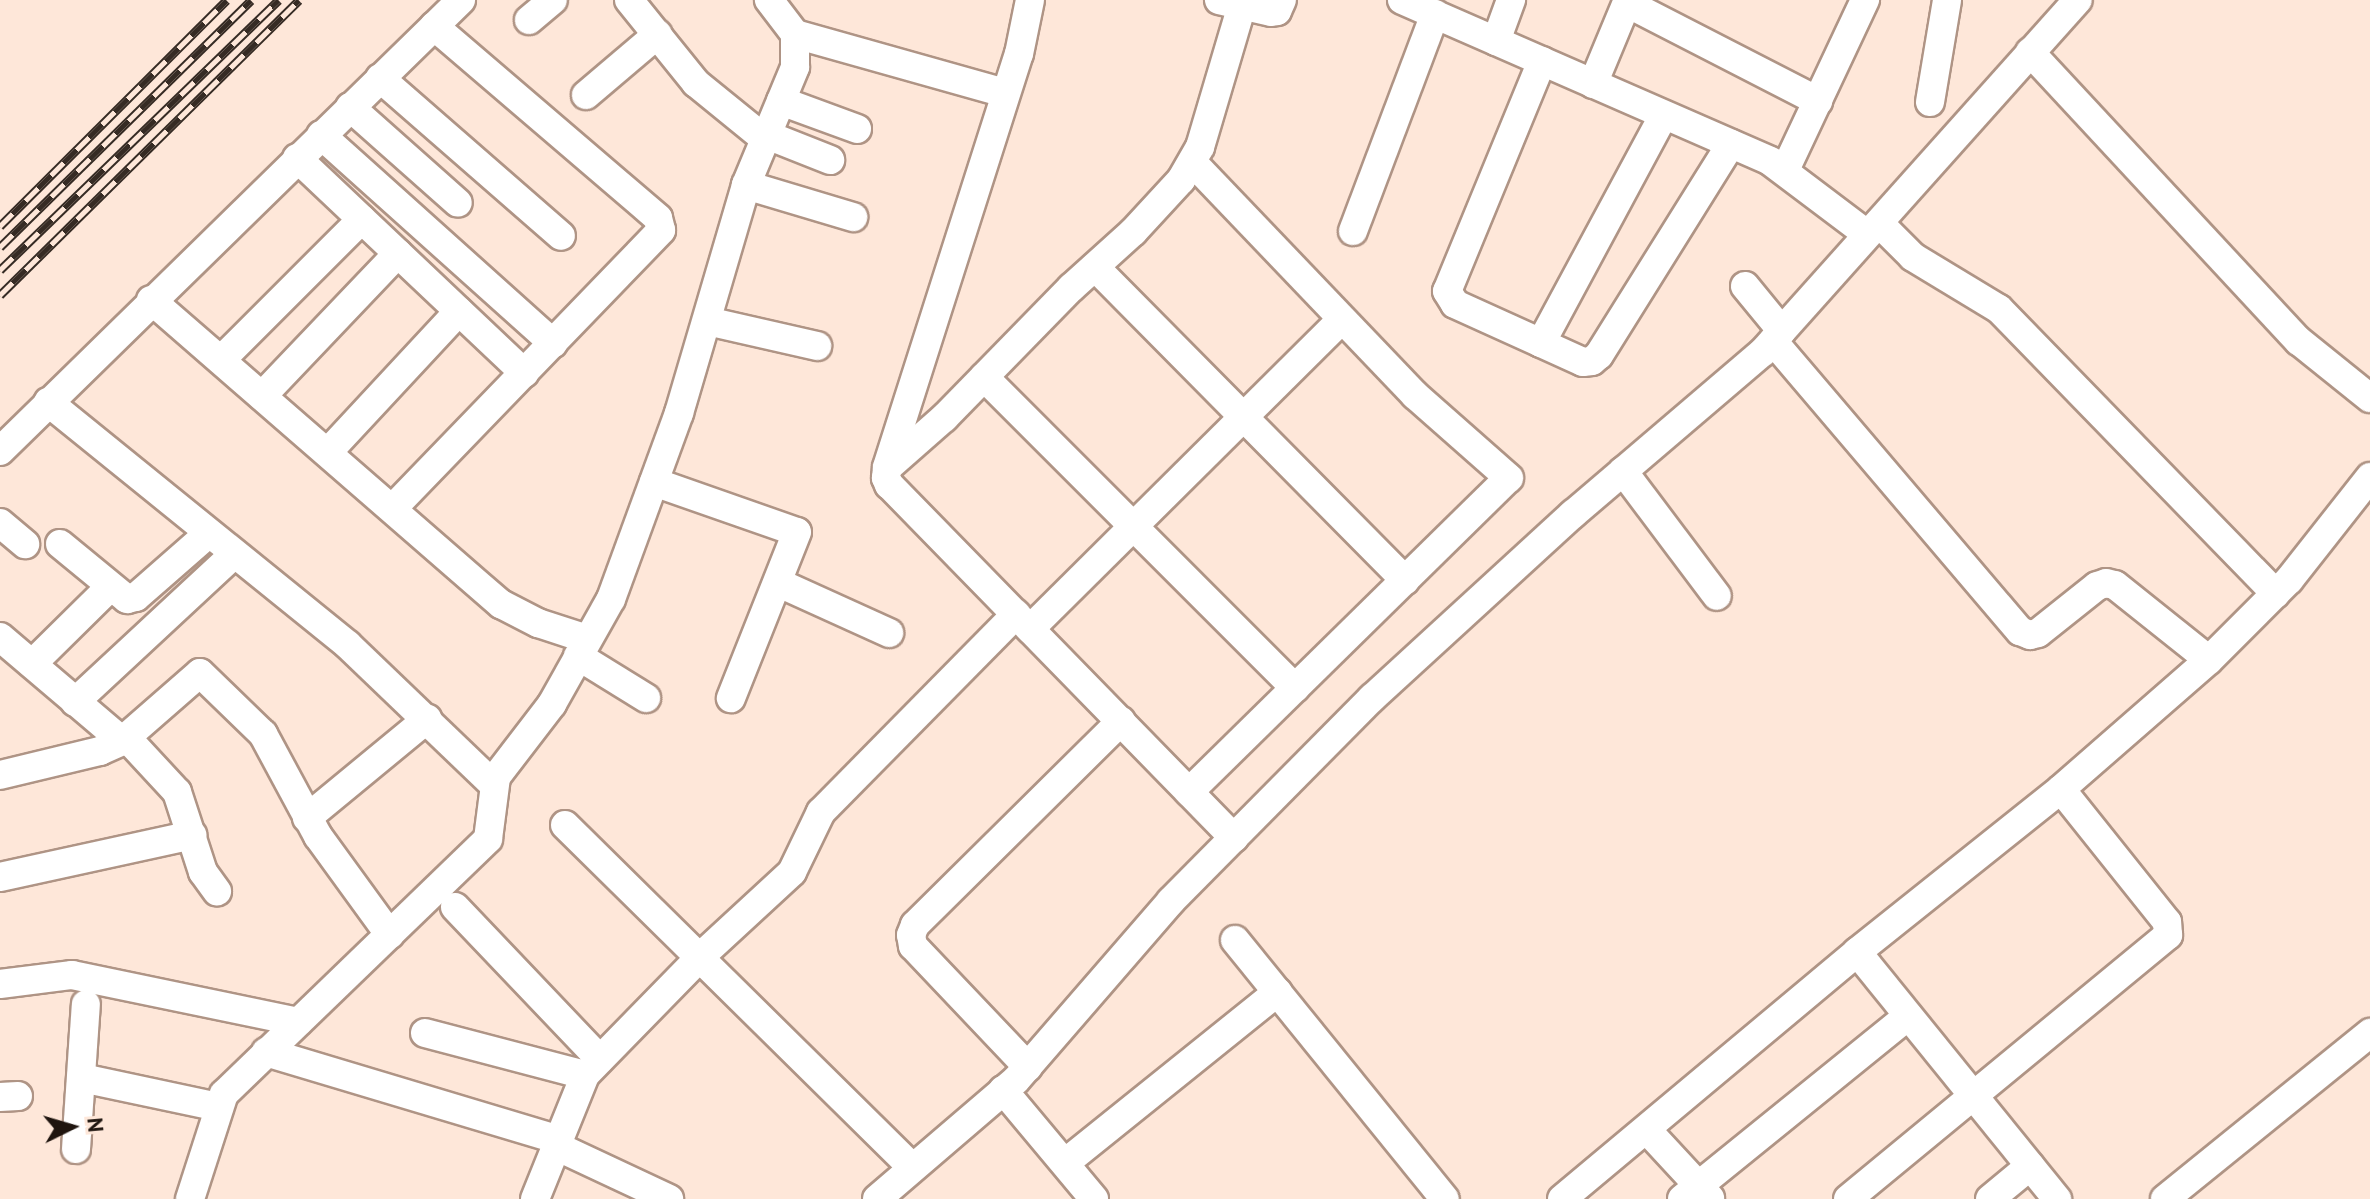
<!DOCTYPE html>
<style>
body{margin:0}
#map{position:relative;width:2370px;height:1199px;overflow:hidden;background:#fee7d9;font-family:"PT Sans",sans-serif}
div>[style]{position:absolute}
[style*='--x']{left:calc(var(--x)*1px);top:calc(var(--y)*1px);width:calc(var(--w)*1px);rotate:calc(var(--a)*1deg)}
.roads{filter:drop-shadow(2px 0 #af9485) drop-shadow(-2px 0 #af9485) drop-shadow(0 2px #af9485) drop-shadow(0 -2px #af9485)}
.minor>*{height:28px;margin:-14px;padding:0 14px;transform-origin:14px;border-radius:14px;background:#fff}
.rail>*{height:9px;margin-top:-4.5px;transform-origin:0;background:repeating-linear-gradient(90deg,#fee7d9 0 18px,#362b24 0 36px);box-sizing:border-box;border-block:2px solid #362b24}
span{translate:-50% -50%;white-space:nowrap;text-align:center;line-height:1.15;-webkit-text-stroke:7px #fee7d9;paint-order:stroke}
.north{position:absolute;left:32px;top:1087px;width:80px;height:80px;-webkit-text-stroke:6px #fee7d9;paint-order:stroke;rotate:85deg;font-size:22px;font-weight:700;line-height:32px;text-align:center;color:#1f150f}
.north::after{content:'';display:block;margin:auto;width:28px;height:36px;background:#1f150f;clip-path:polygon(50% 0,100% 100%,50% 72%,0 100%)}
</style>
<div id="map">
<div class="roads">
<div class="minor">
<i style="--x:629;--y:0;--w:107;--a:51.1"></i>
<i style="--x:696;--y:83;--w:89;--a:39.1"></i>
<i style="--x:1219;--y:0;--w:53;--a:13"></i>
<i style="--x:1271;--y:12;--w:6;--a:-9"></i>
<i style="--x:1277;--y:11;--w:12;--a:-66"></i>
<i style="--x:1402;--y:0;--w:402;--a:23.6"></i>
<i style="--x:1770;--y:161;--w:121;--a:37"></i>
<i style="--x:1627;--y:3;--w:215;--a:27.2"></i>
<i style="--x:529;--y:20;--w:31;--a:-40"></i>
<i style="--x:795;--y:34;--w:218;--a:15.7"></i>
<i style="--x:1496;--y:41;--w:44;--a:-69.9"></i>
<i style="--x:2030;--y:52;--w:395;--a:47.1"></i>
<i style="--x:2299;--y:341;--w:91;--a:38.8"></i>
<i style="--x:1542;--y:61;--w:249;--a:112.4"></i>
<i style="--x:1447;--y:291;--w:15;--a:58"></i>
<i style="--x:1455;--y:304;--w:94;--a:24.4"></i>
<i style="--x:1541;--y:343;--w:46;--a:24.3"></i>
<i style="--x:1583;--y:362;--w:9;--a:-6"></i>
<i style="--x:1592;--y:361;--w:9;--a:-41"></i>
<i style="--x:1599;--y:355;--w:249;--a:-58"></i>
<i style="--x:380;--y:78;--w:240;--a:41.1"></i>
<i style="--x:1593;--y:84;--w:91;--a:-67.4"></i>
<i style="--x:586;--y:95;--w:94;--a:-40.3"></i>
<i style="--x:781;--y:101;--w:81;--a:20.2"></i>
<i style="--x:1930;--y:102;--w:103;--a:-80.5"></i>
<i style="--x:350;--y:107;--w:144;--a:41.6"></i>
<i style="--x:321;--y:135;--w:312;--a:41.9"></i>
<i style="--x:767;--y:135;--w:68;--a:21.6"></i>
<i style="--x:297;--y:158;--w:313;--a:43.4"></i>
<i style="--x:1785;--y:170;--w:188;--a:-64.8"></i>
<i style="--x:746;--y:185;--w:112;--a:16.7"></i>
<i style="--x:1879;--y:223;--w:48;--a:45"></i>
<i style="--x:1913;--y:257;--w:100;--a:31.2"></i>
<i style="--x:1999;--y:309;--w:397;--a:45.8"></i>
<i style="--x:1353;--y:231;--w:232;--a:-69.3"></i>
<i style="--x:1095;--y:267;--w:441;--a:45.3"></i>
<i style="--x:1745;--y:286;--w:58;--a:50.6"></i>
<i style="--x:151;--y:300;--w:464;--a:41"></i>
<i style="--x:501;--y:604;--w:42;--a:27.2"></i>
<i style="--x:538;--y:623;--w:52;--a:18.1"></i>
<i style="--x:707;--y:321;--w:113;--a:12.8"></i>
<i style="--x:1773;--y:341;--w:381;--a:49.6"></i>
<i style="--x:2020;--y:631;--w:11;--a:22"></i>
<i style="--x:2030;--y:635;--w:8;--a:-14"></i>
<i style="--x:2038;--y:633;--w:75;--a:-38.5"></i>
<i style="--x:2097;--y:586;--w:9;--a:-18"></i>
<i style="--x:2106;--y:583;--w:9;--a:13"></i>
<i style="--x:2115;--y:585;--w:120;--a:38.6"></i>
<i style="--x:1541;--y:343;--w:259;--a:-61.7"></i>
<i style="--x:221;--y:360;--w:199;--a:-45"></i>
<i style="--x:984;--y:377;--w:440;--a:45"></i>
<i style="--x:262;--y:396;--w:197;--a:-46.4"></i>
<i style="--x:48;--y:402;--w:386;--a:39"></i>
<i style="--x:348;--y:645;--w:201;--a:43.8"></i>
<i style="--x:0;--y:451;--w:645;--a:-44.37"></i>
<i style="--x:328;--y:452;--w:192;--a:-47.1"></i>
<i style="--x:887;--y:467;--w:434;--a:-72.3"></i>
<i style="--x:1019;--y:54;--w:55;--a:-78.5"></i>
<i style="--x:1623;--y:471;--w:156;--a:53.1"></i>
<i style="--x:654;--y:482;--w:151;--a:19.3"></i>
<i style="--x:797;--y:532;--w:179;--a:111.7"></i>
<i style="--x:393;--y:508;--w:386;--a:-46"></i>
<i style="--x:661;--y:230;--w:12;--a:-104"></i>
<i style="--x:658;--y:218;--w:295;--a:-139.4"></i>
<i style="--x:0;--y:523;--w:33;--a:40"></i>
<i style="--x:60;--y:544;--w:87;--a:39.4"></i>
<i style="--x:127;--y:599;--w:9;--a:-13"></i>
<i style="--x:136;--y:597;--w:97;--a:-41.2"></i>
<i style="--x:779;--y:583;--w:121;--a:24.4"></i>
<i style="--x:1030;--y:629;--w:438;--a:-44.8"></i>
<i style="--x:0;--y:637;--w:160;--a:40.4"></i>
<i style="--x:578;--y:656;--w:80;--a:31.7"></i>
<i style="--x:32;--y:664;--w:110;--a:-44.6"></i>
<i style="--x:75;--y:702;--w:217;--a:-42.9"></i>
<i style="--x:126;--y:737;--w:75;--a:47.2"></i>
<i style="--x:177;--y:792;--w:84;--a:72"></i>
<i style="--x:203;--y:872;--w:24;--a:54"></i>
<i style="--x:0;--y:775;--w:103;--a:-13.5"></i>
<i style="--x:100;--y:751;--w:24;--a:-24"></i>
<i style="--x:122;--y:741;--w:103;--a:-41.1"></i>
<i style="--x:200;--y:673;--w:88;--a:44.1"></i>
<i style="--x:263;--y:734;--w:116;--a:61.7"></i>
<i style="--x:318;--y:836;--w:122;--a:54"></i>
<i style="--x:1189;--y:792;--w:448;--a:-44.5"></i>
<i style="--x:1509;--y:478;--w:125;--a:-138.6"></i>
<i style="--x:1415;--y:395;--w:321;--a:-133.7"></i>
<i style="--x:307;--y:818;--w:156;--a:-39.5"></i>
<i style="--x:565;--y:825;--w:487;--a:44.6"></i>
<i style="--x:1234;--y:838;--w:494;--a:-134.3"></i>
<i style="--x:889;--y:485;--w:8;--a:-113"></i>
<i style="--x:886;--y:478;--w:10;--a:-84"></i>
<i style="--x:887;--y:468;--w:76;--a:-41.3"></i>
<i style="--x:944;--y:418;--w:182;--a:-45.7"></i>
<i style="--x:1071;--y:288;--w:84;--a:-42.1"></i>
<i style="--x:1133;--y:232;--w:71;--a:-47.3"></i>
<i style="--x:1181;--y:180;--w:38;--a:-60"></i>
<i style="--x:1200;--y:147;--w:148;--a:-73.5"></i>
<i style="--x:0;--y:877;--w:197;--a:-12.3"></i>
<i style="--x:455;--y:907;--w:210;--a:46.4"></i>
<i style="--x:1235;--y:940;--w:333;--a:51"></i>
<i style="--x:1857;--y:952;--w:318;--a:51"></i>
<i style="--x:0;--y:984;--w:73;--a:-7.1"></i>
<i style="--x:72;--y:975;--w:231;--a:11.7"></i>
<i style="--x:425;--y:1033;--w:165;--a:14.7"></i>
<i style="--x:266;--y:1052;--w:306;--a:16.7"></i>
<i style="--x:1028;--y:1067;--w:167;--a:-133.5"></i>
<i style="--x:913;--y:946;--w:11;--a:-100"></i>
<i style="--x:911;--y:935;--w:11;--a:-68"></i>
<i style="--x:915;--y:925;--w:290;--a:-44.7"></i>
<i style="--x:82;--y:1078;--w:139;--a:12"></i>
<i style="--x:1003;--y:1090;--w:142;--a:50.1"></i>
<i style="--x:0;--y:1097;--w:18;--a:-3"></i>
<i style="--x:1647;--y:1130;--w:93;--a:47.2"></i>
<i style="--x:556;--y:1146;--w:125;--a:25.1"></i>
<i style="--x:76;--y:1149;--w:145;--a:-86.1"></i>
<i style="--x:1065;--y:1163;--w:273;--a:-38.8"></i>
<i style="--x:190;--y:1199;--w:110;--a:-72.1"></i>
<i style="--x:224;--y:1094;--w:367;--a:-44"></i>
<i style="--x:488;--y:839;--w:63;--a:-82.6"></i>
<i style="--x:496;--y:777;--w:92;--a:-52.5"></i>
<i style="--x:552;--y:704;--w:120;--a:-60.7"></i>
<i style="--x:611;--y:599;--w:198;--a:-69.9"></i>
<i style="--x:679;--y:413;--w:238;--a:-73.6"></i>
<i style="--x:746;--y:185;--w:128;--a:-67.4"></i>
<i style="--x:795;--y:67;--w:33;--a:-90"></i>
<i style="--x:795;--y:34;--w:43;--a:-127.4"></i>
<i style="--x:535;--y:1199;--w:134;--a:-68"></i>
<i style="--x:585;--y:1075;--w:165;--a:-45.7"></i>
<i style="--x:700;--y:957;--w:125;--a:-42.7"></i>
<i style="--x:792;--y:872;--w:67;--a:-64.2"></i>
<i style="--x:821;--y:812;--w:278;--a:-45.4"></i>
<i style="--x:877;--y:1199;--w:183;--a:-40.6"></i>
<i style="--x:1016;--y:1080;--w:237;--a:-49.1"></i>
<i style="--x:1171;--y:901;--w:286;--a:-45.3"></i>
<i style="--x:1372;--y:698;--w:273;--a:-42.5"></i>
<i style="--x:1573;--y:514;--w:250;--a:-40.5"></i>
<i style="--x:1763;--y:352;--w:472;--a:-48.2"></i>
<i style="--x:1562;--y:1199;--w:385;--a:-39.9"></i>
<i style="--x:1857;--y:952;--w:261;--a:-38.6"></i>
<i style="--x:2061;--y:789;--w:196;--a:-41.1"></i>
<i style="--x:2209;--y:660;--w:113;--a:-45"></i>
<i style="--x:2289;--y:580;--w:131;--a:-51.8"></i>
<i style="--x:1682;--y:1199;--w:291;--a:-39"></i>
<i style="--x:1848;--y:1199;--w:415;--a:-39.5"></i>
<i style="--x:2168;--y:935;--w:13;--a:-94"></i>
<i style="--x:2167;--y:922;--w:170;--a:-128.6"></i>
<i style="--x:1990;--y:1199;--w:52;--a:-39.5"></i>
<i style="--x:2165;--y:1199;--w:264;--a:-39"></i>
</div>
</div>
<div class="rail">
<i style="--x:0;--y:226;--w:320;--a:-44.9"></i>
<i style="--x:0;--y:247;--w:352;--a:-44.5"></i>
<i style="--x:0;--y:270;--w:388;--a:-44.1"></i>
<i style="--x:0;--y:295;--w:420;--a:-44.6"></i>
</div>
<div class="north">N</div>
</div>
